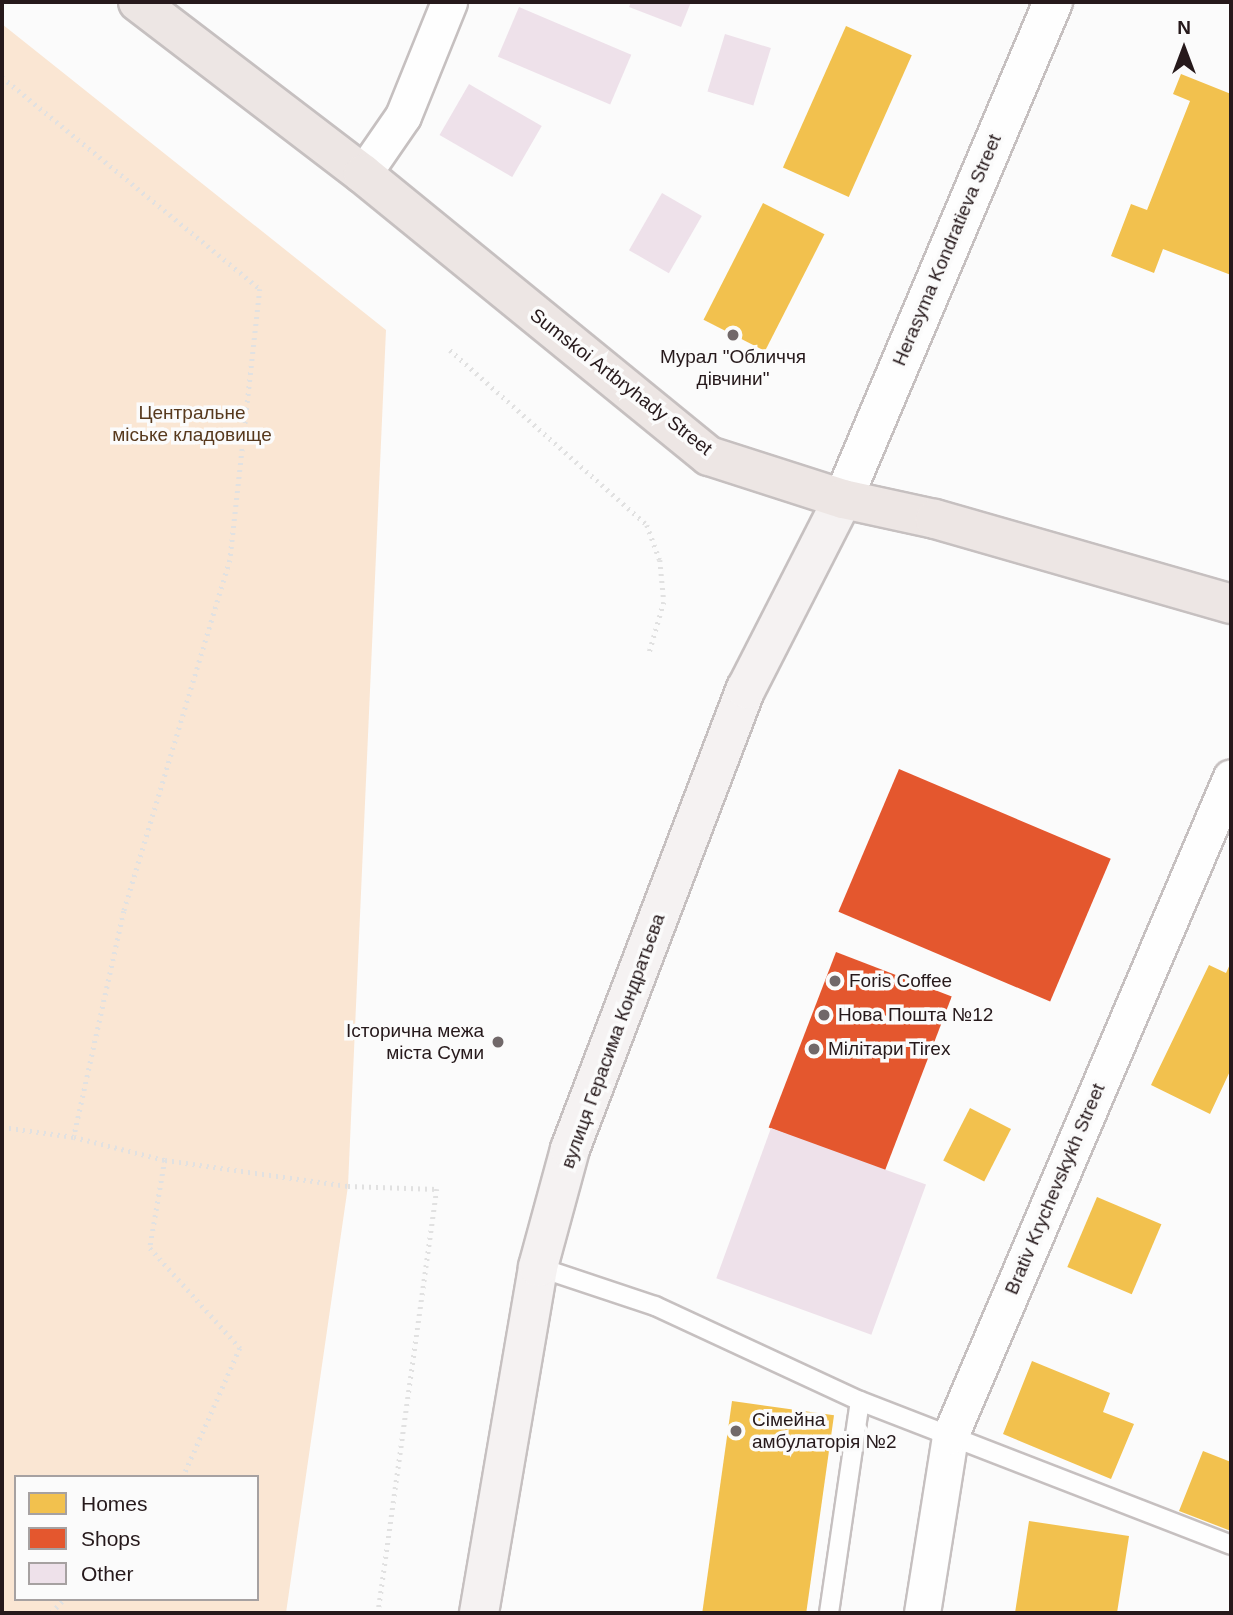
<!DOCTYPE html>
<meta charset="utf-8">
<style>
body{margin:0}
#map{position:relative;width:1233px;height:1615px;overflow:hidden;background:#fbfbfb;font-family:Arial,sans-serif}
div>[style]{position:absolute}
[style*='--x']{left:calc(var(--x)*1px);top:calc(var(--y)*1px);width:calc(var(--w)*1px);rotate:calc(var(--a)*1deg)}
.green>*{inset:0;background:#fae6d3}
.homes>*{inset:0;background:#f2c14e;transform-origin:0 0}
.shops>*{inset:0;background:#e4572e;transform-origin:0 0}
.building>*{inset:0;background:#eee1ea;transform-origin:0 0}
.path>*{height:4.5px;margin-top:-2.25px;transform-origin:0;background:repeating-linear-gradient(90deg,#e1e1e1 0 2px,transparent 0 7px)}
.roads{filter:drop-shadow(2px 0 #c6c0c0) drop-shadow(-2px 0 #c6c0c0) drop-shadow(0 2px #c6c0c0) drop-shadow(0 -2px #c6c0c0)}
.service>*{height:18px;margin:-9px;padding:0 9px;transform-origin:9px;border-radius:9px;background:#fefefe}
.minor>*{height:35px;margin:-17.5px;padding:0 17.5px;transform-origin:17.5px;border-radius:17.5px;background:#fefefe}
.tertiary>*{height:38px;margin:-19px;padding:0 19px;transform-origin:19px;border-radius:19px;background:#fefefe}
.secondary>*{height:38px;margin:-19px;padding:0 19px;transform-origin:19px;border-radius:19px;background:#f5f2f2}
.primary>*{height:38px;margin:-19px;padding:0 19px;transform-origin:19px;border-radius:19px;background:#ede6e4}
.dots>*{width:19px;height:19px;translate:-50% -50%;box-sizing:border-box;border:4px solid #fbfbfb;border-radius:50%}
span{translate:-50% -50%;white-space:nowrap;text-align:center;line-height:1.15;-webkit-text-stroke:7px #fbfbfb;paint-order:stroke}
.street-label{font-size:19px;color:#26191b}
.poi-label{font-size:19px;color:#26191b}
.left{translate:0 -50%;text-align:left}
.right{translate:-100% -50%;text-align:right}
.park-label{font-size:19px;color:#57391d}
.frame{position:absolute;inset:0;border:4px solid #26191b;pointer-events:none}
.legend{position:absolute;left:14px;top:1475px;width:245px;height:126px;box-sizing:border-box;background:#fbfbfb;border:2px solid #a6a1a1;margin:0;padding:9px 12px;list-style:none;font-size:21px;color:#26191b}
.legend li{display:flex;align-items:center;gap:14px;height:35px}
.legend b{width:35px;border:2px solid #a6a1a1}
.north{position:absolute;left:1149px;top:14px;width:70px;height:70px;-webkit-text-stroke:5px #fbfbfb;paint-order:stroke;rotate:0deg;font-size:19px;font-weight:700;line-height:28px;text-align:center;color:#26191b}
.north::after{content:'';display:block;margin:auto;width:24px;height:32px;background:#26191b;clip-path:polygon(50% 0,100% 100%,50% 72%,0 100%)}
</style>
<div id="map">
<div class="green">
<i style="clip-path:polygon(evenodd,2px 24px,386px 330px,348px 1186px,286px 1613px,2px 1613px,2px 24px,16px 1477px,257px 1477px,257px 1599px,16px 1599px,16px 1477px)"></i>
</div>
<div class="homes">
<i style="left:846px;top:26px;width:72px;height:155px;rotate:24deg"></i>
<i style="clip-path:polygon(1181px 74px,1231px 94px,1231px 275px,1163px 249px,1154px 273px,1111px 256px,1131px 204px,1147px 210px,1190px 101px,1173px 94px)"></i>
<i style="left:763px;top:203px;width:69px;height:131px;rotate:27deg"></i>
<i style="clip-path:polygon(1231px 962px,1231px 1069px,1210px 1114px,1151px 1085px,1209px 965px,1226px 973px)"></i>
<i style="left:970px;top:1108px;width:46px;height:59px;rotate:27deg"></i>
<i style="left:1097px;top:1197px;width:70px;height:76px;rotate:23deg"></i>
<i style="clip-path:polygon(1032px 1361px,1110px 1393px,1103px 1412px,1134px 1424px,1111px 1479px,1003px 1434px)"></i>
<i style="left:732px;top:1401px;width:103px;height:215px;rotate:8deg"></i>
<i style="clip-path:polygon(1203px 1451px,1231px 1462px,1231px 1531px,1179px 1511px)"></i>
<i style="clip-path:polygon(1029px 1521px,1129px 1536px,1117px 1613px,1015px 1613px)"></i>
</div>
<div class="shops">
<i style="left:899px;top:769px;width:230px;height:155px;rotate:23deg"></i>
<i style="left:836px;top:952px;width:124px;height:188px;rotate:21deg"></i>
</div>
<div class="building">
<i style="clip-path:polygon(631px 2px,691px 2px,681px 27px,629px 7px)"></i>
<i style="left:519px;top:7px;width:122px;height:54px;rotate:23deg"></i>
<i style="left:725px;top:34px;width:48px;height:60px;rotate:17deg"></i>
<i style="left:469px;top:84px;width:84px;height:59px;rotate:30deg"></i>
<i style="left:662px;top:193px;width:46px;height:66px;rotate:30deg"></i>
<i style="left:771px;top:1128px;width:165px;height:160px;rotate:20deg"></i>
</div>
<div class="path">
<i style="--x:2;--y:77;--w:334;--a:39.4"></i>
<i style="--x:260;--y:289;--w:273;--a:96.3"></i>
<i style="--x:230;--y:560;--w:367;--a:106.8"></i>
<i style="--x:124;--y:911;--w:231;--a:102.5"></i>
<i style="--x:450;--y:350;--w:264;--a:41.6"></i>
<i style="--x:647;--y:525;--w:37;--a:70"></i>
<i style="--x:660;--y:560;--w:42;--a:84.6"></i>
<i style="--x:664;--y:602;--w:54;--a:106.1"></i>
<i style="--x:2;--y:1127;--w:73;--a:7.9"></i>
<i style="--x:74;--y:1137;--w:94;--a:14.2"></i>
<i style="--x:165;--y:1160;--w:185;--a:8.1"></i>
<i style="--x:348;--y:1186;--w:89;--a:1.9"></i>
<i style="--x:437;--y:1189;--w:428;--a:97.9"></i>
<i style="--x:165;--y:1160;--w:89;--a:99.7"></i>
<i style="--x:150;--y:1248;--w:135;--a:48"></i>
<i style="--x:240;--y:1348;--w:141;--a:113.8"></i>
<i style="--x:51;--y:1613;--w:19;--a:-47"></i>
</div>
<div class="roads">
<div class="service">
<i style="--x:538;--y:1267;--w:123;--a:18.4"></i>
<i style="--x:655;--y:1306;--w:226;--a:24.9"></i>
<i style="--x:860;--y:1401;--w:398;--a:21.2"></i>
<i style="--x:829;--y:1613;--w:214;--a:-81.7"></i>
</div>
<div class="minor">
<i style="--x:363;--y:174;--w:70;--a:-55.4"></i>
<i style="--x:403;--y:116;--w:123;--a:-68"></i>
<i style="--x:922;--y:1613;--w:179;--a:-81"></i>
<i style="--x:950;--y:1436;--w:716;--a:-66.91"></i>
</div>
<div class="tertiary">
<i style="--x:843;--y:499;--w:540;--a:-67.09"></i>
</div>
<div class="secondary">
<i style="--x:479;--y:1613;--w:351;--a:-80.3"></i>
<i style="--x:538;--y:1267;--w:122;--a:-74.8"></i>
<i style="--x:570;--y:1149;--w:493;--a:-69.1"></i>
<i style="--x:746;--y:689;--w:213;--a:-63"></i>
</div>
<div class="primary">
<i style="--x:138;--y:2;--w:283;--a:37.4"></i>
<i style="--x:363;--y:174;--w:446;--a:39.2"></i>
<i style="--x:709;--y:456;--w:141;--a:17.8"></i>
<i style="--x:843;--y:499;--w:94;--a:12.3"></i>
<i style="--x:935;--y:519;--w:308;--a:16"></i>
</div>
</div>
<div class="dots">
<i style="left:733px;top:335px;background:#716869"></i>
<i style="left:835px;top:981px;background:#716869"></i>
<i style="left:824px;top:1015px;background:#716869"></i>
<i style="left:498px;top:1042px;background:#716869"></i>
<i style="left:814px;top:1049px;background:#716869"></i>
<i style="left:736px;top:1431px;background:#716869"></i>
</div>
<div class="street-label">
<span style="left:947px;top:250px;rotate:-67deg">Herasyma Kondratieva Street</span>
<span style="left:621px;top:382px;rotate:38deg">Sumskoi Artbryhady Street</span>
<span style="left:613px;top:1041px;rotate:-70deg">вулиця Герасима Кондратьєва</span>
<span style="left:1055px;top:1189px;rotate:-67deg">Brativ Krychevskykh Street</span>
</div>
<div class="poi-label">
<span style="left:733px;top:368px">Мурал "Обличчя<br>дівчини"</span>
<span class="left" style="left:849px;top:981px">Foris Coffee</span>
<span class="left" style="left:838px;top:1015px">Нова Пошта №12</span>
<span class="right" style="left:484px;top:1042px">Історична межа<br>міста Суми</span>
<span class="left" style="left:828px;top:1049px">Мілітари Tirex</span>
<span class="left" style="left:752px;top:1431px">Сімейна<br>амбулаторія №2</span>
</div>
<div class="park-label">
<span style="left:192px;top:424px">Центральне<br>міське кладовище</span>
</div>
<div class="frame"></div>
<ul class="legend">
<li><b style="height:19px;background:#f2c14e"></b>Homes</li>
<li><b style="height:19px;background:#e4572e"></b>Shops</li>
<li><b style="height:19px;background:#eee1ea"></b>Other</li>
</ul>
<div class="north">N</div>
</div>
